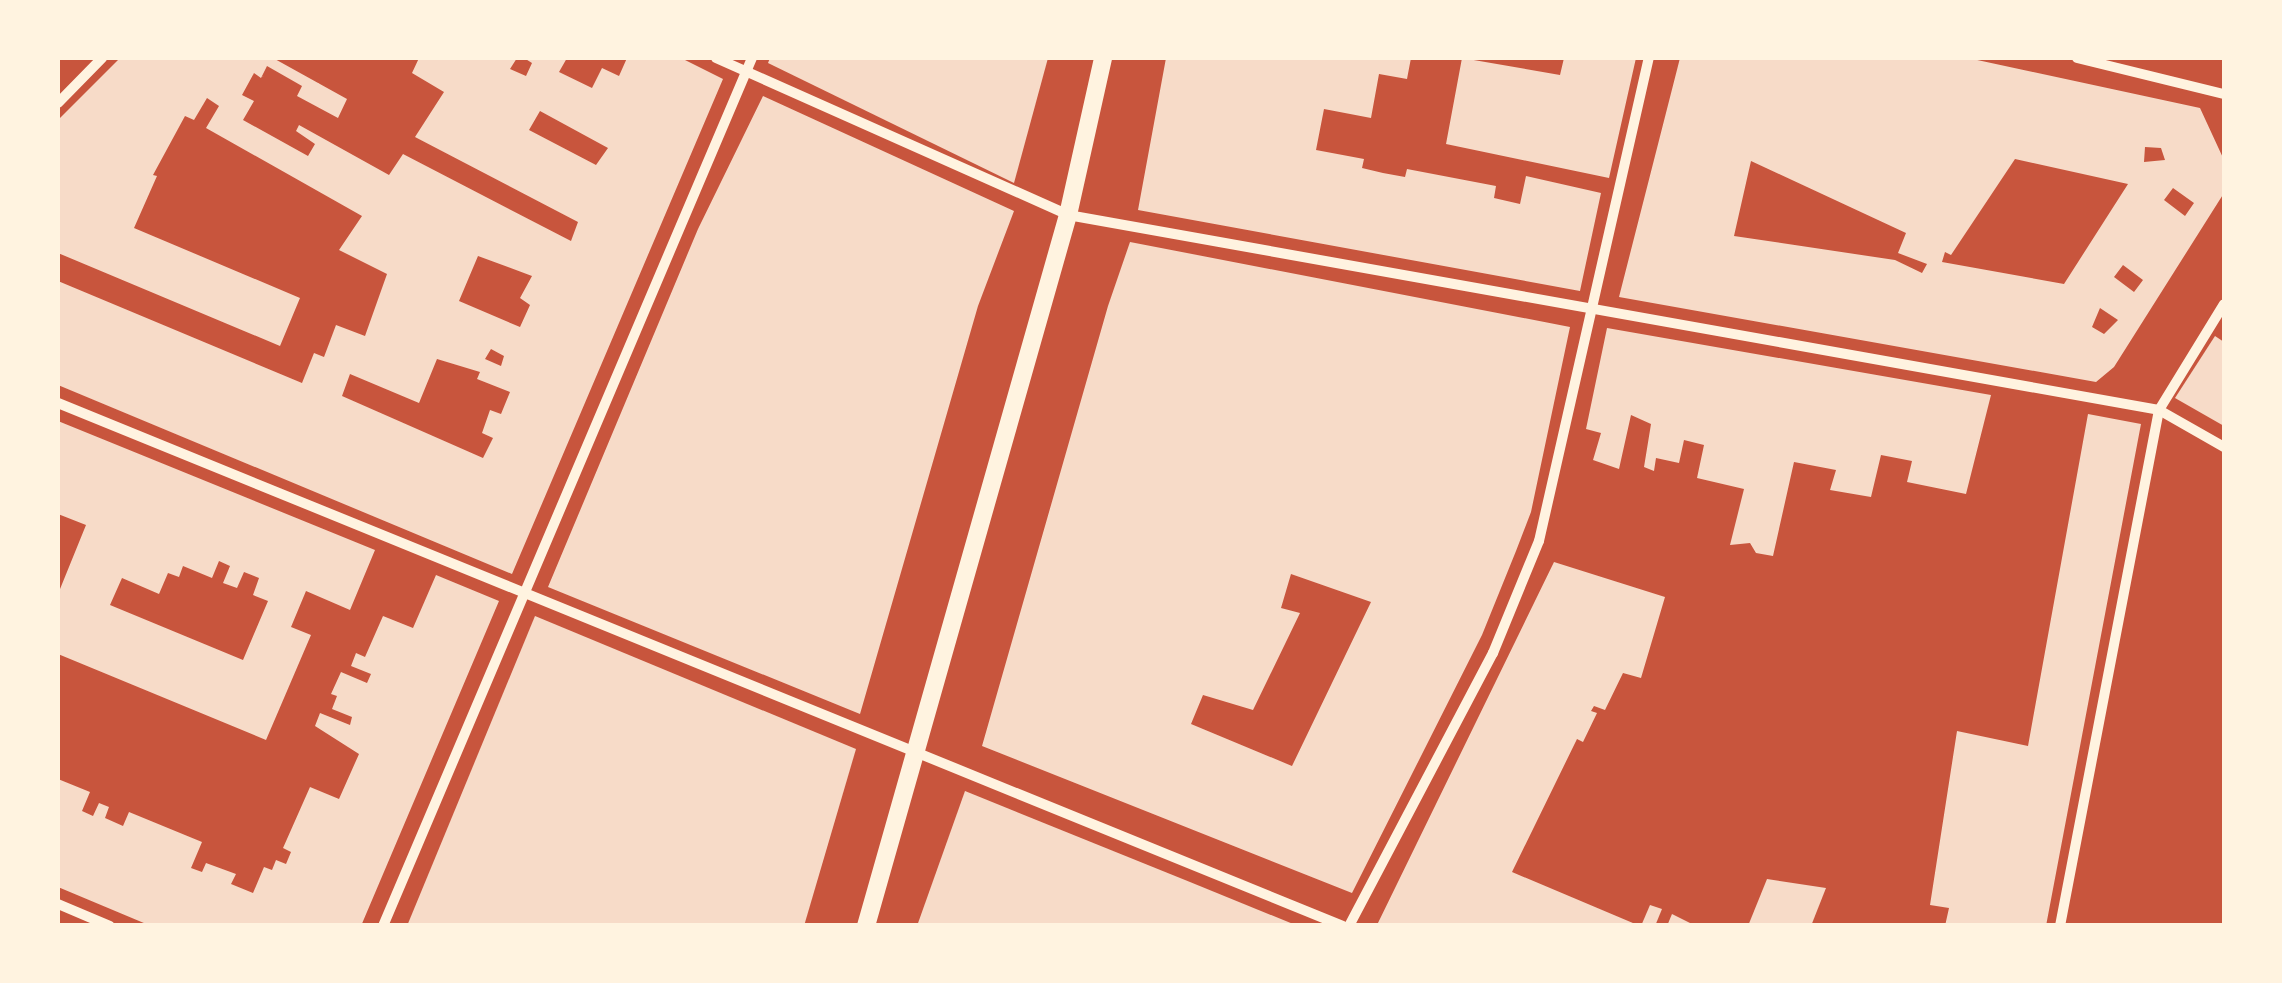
<!DOCTYPE html>
<style>
body{margin:0}
#map{position:relative;width:2282px;height:983px;overflow:hidden;background:#c8553d;font-family:"Space Grotesk",sans-serif}
div>[style]{position:absolute}
[style*='--x']{left:calc(var(--x)*1px);top:calc(var(--y)*1px);width:calc(var(--w)*1px);rotate:calc(var(--a)*1deg)}
.building>*{inset:0;background:#f7dbc8}
.minor>*{height:10px;margin:-5px;padding:0 5px;transform-origin:5px;border-radius:5px;background:#fff3e0}
.tertiary>*{height:18px;margin:-9px;padding:0 9px;transform-origin:9px;border-radius:9px;background:#fff3e0}
span{translate:-50% -50%;white-space:nowrap;text-align:center;line-height:1.15;-webkit-text-stroke:8px #fff3e0;paint-order:stroke}
.frame{position:absolute;inset:0;border:60px solid #fff3e0;pointer-events:none}
</style>
<div id="map">
<div class="building">
<i style="clip-path:polygon(evenodd,120px 58px,273px 58px,347px 99px,338px 118px,297px 96px,302px 86px,267px 66px,261px 78px,254px 73px,242px 95px,254px 101px,243px 120px,308px 156px,315px 144px,296px 131px,299px 125px,389px 175px,403px 154px,571px 241px,578px 222px,415px 137px,444px 92px,412px 73px,419px 58px,517px 58px,510px 69px,526px 76px,532px 63px,524px 58px,567px 58px,559px 72px,592px 88px,602px 68px,619px 76px,627px 58px,681px 58px,723px 79px,512px 574px,58px 385px,58px 281px,302px 383px,314px 353px,324px 357px,336px 325px,365px 336px,387px 274px,339px 250px,362px 216px,206px 128px,219px 106px,207px 98px,194px 120px,185px 116px,153px 175px,157px 176px,134px 228px,300px 298px,280px 346px,58px 253px,58px 120px,120px 58px,540px 111px,608px 148px,596px 165px,529px 130px,540px 111px,120px 58px,478px 256px,532px 276px,520px 298px,530px 305px,520px 327px,459px 301px,478px 256px,120px 58px,491px 349px,504px 356px,501px 366px,485px 359px,491px 349px,120px 58px,437px 359px,480px 372px,477px 379px,510px 392px,501px 414px,490px 410px,482px 433px,493px 438px,483px 458px,342px 396px,350px 374px,419px 403px,437px 359px)"></i>
<i style="clip-path:polygon(770px 58px,1048px 58px,1014px 183px,768px 63px)"></i>
<i style="clip-path:polygon(1166px 58px,1411px 58px,1407px 79px,1379px 74px,1371px 118px,1324px 109px,1316px 150px,1364px 159px,1362px 168px,1383px 173px,1405px 177px,1407px 169px,1496px 186px,1494px 198px,1520px 204px,1526px 176px,1601px 193px,1580px 291px,1138px 210px)"></i>
<i style="clip-path:polygon(1462px 58px,1560px 75px,1564px 58px,1636px 58px,1609px 178px,1446px 144px)"></i>
<i style="clip-path:polygon(evenodd,1680px 58px,1968px 58px,2200px 108px,2224px 160px,2224px 193px,2114px 367px,2096px 382px,1619px 297px,1680px 58px,2145px 147px,2161px 148px,2165px 160px,2144px 162px,2145px 147px,1680px 58px,2015px 159px,2128px 184px,2064px 284px,1942px 262px,1945px 252px,1951px 255px,2015px 159px,1680px 58px,1751px 161px,1906px 233px,1898px 253px,1927px 264px,1922px 273px,1895px 260px,1734px 236px,1751px 161px,1680px 58px,2173px 188px,2194px 203px,2185px 216px,2164px 200px,2173px 188px,1680px 58px,2123px 265px,2143px 280px,2134px 292px,2114px 277px,2123px 265px,1680px 58px,2100px 308px,2118px 320px,2104px 334px,2092px 327px,2100px 308px)"></i>
<i style="clip-path:polygon(763px 96px,1014px 211px,978px 306px,860px 714px,548px 587px,698px 229px)"></i>
<i style="clip-path:polygon(evenodd,1130px 242px,1570px 327px,1531px 512px,1516px 551px,1482px 635px,1352px 893px,982px 746px,1108px 306px,1130px 242px,1291px 574px,1371px 602px,1292px 766px,1191px 724px,1203px 695px,1253px 710px,1300px 613px,1281px 608px,1291px 574px)"></i>
<i style="clip-path:polygon(1607px 328px,1991px 395px,1966px 494px,1907px 482px,1912px 461px,1881px 455px,1871px 497px,1830px 490px,1836px 470px,1794px 462px,1773px 556px,1756px 553px,1750px 543px,1730px 545px,1744px 489px,1697px 478px,1704px 445px,1684px 440px,1679px 463px,1656px 458px,1654px 471px,1644px 467px,1651px 424px,1631px 415px,1619px 469px,1593px 460px,1601px 433px,1586px 429px)"></i>
<i style="clip-path:polygon(2215px 336px,2224px 342px,2224px 426px,2175px 398px)"></i>
<i style="clip-path:polygon(2088px 414px,2141px 424px,2046px 926px,1945px 926px,1949px 908px,1930px 905px,1957px 731px,2028px 746px)"></i>
<i style="clip-path:polygon(evenodd,58px 421px,375px 550px,350px 610px,306px 591px,291px 627px,311px 635px,266px 740px,58px 654px,58px 594px,86px 525px,58px 514px,58px 421px,219px 561px,230px 566px,223px 583px,237px 588px,244px 572px,259px 578px,253px 595px,268px 601px,243px 660px,110px 605px,122px 578px,159px 594px,168px 573px,179px 577px,183px 566px,212px 578px,219px 561px)"></i>
<i style="clip-path:polygon(1554px 562px,1665px 597px,1641px 678px,1623px 673px,1605px 710px,1594px 706px,1591px 711px,1597px 713px,1583px 742px,1577px 739px,1512px 872px,1640px 926px,1377px 925px)"></i>
<i style="clip-path:polygon(436px 575px,499px 601px,361px 926px,151px 926px,58px 887px,58px 779px,90px 792px,82px 811px,93px 816px,99px 803px,109px 807px,105px 818px,123px 826px,129px 812px,202px 842px,191px 868px,202px 872px,206px 863px,236px 874px,231px 884px,253px 893px,264px 867px,272px 870px,276px 860px,286px 864px,291px 852px,283px 848px,310px 787px,339px 799px,359px 754px,315px 726px,320px 713px,350px 725px,352px 717px,332px 709px,337px 696px,331px 694px,341px 672px,367px 683px,371px 674px,351px 666px,356px 653px,365px 657px,383px 616px,413px 628px)"></i>
<i style="clip-path:polygon(535px 616px,856px 749px,804px 926px,407px 926px)"></i>
<i style="clip-path:polygon(965px 791px,1190px 882px,1298px 926px,917px 926px)"></i>
<i style="clip-path:polygon(1767px 879px,1826px 888px,1811px 926px,1748px 926px)"></i>
<i style="clip-path:polygon(1650px 905px,1662px 909px,1655px 926px,1641px 926px)"></i>
<i style="clip-path:polygon(1672px 914px,1696px 926px,1667px 926px)"></i>
</div>
<div class="minor">
<i style="--x:716;--y:58;--w:385;--a:24"></i>
<i style="--x:1068;--y:215;--w:1108;--a:10.13"></i>
<i style="--x:2159;--y:410;--w:75;--a:29.6"></i>
<i style="--x:2077;--y:58;--w:151;--a:13.8"></i>
<i style="--x:58;--y:103;--w:63;--a:-45.6"></i>
<i style="--x:58;--y:403;--w:1387;--a:22.15"></i>
<i style="--x:58;--y:904;--w:56;--a:22.9"></i>
<i style="--x:383;--y:926;--w:943;--a:-66.97"></i>
<i style="--x:1349;--y:926;--w:309;--a:-62.2"></i>
<i style="--x:1493;--y:653;--w:121;--a:-67.7"></i>
<i style="--x:1539;--y:541;--w:495;--a:-77.2"></i>
<i style="--x:2060;--y:926;--w:525;--a:-79.14"></i>
<i style="--x:2159;--y:410;--w:124;--a:-58.5"></i>
</div>
<div class="tertiary">
<i style="--x:866;--y:926;--w:739;--a:-74.14"></i>
<i style="--x:1068;--y:215;--w:161;--a:-77.4"></i>
</div>
<div class="frame"></div>
</div>
